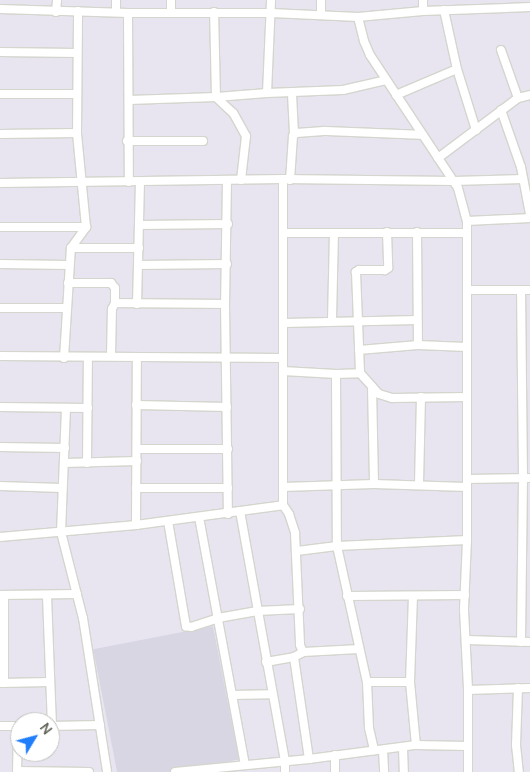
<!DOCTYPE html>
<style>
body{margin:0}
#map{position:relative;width:530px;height:772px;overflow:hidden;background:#e8e5f1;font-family:Manrope,sans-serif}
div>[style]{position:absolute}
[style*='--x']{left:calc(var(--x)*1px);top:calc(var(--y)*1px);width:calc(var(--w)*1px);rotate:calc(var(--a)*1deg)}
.education>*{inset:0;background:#d9d6e3;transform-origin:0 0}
.roads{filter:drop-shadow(1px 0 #d4d5cd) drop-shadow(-1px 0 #d4d5cd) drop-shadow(0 1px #d4d5cd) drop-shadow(0 -1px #d4d5cd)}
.minor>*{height:8px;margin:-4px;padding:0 4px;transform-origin:4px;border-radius:4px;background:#fff}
span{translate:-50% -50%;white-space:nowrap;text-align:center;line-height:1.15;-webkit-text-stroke:5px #fff;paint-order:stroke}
.north{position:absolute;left:10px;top:712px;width:50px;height:50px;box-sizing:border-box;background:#fff;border:1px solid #c2c2be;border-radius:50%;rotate:53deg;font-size:14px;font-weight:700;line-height:20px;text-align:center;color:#66675c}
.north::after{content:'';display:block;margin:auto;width:18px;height:22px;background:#207efb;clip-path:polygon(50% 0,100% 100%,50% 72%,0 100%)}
</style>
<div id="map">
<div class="education">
<i style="left:213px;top:626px;width:136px;height:122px;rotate:79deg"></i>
</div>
<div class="roads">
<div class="minor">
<i style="--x:321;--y:0;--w:15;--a:90"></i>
<i style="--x:423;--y:0;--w:11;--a:90"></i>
<i style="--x:0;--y:9;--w:128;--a:1.8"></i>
<i style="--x:128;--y:13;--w:143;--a:0"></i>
<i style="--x:271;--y:13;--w:87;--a:2.6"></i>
<i style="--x:358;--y:17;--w:65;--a:-5.3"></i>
<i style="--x:423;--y:11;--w:107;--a:-2.1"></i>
<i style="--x:444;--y:10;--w:60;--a:77.6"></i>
<i style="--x:457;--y:69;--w:64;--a:72.7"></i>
<i style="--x:116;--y:11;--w:11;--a:-90"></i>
<i style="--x:56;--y:12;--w:12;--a:-85"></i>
<i style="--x:171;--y:12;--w:12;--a:-90"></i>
<i style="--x:128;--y:13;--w:169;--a:89.7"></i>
<i style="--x:358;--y:17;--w:25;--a:76"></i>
<i style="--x:364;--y:41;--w:15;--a:67"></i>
<i style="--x:370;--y:55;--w:159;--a:56.5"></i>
<i style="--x:458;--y:188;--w:34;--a:75"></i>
<i style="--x:467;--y:221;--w:319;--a:90"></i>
<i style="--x:467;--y:540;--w:70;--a:92.5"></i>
<i style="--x:464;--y:610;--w:80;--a:87.1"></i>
<i style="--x:468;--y:690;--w:82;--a:90"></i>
<i style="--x:501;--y:50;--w:51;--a:70.5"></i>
<i style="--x:518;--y:98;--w:12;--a:-14"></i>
<i style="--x:0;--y:52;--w:77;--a:0.7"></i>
<i style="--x:267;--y:93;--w:76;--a:-2.3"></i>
<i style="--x:343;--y:90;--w:44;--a:-13.1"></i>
<i style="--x:0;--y:94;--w:77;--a:0"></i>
<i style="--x:292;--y:94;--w:40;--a:87.1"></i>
<i style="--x:396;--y:95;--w:66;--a:-23.1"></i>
<i style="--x:129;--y:100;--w:87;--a:-2"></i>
<i style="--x:216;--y:97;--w:85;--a:-91.3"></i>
<i style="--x:501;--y:110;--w:60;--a:70.7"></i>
<i style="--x:521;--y:167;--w:48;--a:79.2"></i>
<i style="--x:0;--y:134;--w:77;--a:-0.7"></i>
<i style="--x:127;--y:141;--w:76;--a:0"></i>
<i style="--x:438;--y:158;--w:100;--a:-36.9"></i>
<i style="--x:283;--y:179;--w:326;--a:90"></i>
<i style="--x:283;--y:505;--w:11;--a:56"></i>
<i style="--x:289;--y:514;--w:20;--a:72"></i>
<i style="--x:295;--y:533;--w:112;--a:87.4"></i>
<i style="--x:300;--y:645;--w:8;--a:67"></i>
<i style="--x:227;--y:180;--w:124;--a:90.9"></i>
<i style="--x:225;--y:304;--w:210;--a:89.2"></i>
<i style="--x:241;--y:180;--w:44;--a:-83.5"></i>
<i style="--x:246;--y:136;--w:26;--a:-119"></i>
<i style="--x:233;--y:113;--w:23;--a:-137"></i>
<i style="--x:216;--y:97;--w:51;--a:-4.5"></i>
<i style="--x:267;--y:93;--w:93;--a:-87.5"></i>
<i style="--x:290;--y:180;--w:44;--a:-86.1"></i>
<i style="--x:293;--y:136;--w:4;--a:-45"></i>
<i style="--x:296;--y:133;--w:28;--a:-4"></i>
<i style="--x:324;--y:131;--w:98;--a:2.3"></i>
<i style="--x:0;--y:183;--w:283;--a:-0.8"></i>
<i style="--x:283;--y:179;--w:171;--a:0.7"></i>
<i style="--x:454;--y:181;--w:69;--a:-1.7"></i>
<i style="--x:467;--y:221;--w:63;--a:-2.7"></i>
<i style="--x:139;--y:225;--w:89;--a:-0.6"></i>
<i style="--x:0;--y:227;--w:86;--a:0"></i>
<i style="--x:387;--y:232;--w:36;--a:88"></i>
<i style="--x:388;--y:268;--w:4;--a:146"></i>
<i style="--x:385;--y:270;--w:26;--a:180"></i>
<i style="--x:359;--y:270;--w:4;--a:146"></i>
<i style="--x:356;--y:272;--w:101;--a:87.7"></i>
<i style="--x:360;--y:373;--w:28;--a:48"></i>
<i style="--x:379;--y:394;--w:14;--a:17"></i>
<i style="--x:392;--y:398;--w:75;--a:-0.8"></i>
<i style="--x:417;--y:232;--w:113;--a:89.5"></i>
<i style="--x:418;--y:345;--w:49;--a:2.3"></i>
<i style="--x:284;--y:233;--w:183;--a:0"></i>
<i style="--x:71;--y:248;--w:68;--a:0"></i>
<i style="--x:0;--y:264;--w:69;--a:0.8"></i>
<i style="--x:138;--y:265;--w:89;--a:-0.6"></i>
<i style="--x:68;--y:283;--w:43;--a:0"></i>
<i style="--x:111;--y:283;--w:6;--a:51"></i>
<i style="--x:115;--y:288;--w:15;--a:90"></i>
<i style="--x:467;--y:290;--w:63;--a:0"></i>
<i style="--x:137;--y:304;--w:122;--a:-88.6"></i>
<i style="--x:0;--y:308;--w:66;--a:0"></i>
<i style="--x:332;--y:320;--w:87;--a:-88.7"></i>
<i style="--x:284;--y:323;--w:133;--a:-1.3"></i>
<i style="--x:359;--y:350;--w:59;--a:-4.8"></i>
<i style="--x:111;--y:355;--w:46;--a:-88.8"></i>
<i style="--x:112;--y:309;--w:7;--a:-63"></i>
<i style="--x:115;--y:303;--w:110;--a:0.5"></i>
<i style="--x:0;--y:356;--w:283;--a:0.4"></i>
<i style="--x:64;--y:358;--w:110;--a:-86.4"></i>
<i style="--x:71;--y:248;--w:26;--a:-54"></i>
<i style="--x:86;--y:227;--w:94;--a:-95.5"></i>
<i style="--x:77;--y:133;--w:122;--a:-89.5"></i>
<i style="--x:283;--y:371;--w:53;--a:3.2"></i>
<i style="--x:336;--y:374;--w:24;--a:-2"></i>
<i style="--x:336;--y:374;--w:172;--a:89.7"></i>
<i style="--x:337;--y:546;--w:139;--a:77.6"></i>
<i style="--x:367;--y:682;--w:46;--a:87.5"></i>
<i style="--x:369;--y:728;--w:23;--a:77"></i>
<i style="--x:372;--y:387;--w:97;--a:88.8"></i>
<i style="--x:136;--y:405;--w:91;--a:1.3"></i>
<i style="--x:0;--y:407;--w:88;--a:0.7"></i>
<i style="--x:66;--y:408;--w:124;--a:92.3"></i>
<i style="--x:61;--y:532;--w:89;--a:75.7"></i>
<i style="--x:83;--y:618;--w:156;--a:81.1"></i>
<i style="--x:0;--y:447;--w:65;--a:0.9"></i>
<i style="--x:137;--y:449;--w:91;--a:0"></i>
<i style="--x:64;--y:463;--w:73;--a:-1.6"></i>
<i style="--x:87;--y:463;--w:105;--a:-89.5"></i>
<i style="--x:467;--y:479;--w:63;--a:-0.9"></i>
<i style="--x:419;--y:484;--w:87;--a:-88.7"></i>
<i style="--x:0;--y:486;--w:62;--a:1.8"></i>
<i style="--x:283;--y:487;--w:91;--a:-1.9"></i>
<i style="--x:374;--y:484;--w:93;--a:1.8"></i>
<i style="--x:136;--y:488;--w:92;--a:0"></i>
<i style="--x:240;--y:511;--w:254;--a:79.8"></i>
<i style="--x:285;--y:761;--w:11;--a:90"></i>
<i style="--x:199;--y:517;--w:252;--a:79.5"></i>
<i style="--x:168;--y:521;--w:107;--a:80.3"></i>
<i style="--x:186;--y:626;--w:5;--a:11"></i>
<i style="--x:191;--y:627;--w:28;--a:-18"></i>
<i style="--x:218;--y:618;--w:40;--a:-10"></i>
<i style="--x:257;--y:611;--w:43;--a:-2.7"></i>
<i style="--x:136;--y:525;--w:168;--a:-89.7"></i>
<i style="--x:0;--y:537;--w:137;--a:-5"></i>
<i style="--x:136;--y:525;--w:148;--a:-7.7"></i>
<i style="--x:297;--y:551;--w:40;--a:-7.1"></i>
<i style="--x:337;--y:546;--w:130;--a:-2.6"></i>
<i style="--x:0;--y:595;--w:77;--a:-0.7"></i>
<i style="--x:4;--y:595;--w:88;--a:90"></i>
<i style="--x:47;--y:596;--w:130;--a:87.8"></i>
<i style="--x:347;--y:596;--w:118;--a:-0.5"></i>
<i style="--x:413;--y:596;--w:86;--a:92"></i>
<i style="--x:410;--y:682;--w:63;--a:84.6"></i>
<i style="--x:467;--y:640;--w:63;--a:1.8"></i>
<i style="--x:521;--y:642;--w:164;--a:-89.3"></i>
<i style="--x:523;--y:478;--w:188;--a:-90.6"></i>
<i style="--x:266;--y:662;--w:28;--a:-10"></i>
<i style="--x:367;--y:682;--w:43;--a:0"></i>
<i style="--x:1;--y:683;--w:48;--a:-1.2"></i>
<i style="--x:518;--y:688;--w:57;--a:92"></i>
<i style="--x:516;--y:745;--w:27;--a:84"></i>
<i style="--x:468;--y:690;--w:62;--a:-1.8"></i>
<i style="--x:232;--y:695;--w:39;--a:-1"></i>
<i style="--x:0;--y:726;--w:20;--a:0"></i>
<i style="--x:50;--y:726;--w:50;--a:-1.1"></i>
<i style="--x:403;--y:748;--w:24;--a:88"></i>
<i style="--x:383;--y:750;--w:22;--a:87"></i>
<i style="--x:335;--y:755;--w:17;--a:90"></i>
<i style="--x:309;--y:759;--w:103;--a:-98.4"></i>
<i style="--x:294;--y:657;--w:10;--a:-29"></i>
<i style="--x:303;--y:652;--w:56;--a:-3.1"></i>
<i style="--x:17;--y:771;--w:72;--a:0.8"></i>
<i style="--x:17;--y:772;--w:46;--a:-88.8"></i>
<i style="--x:175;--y:772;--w:135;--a:-5.5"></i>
<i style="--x:309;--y:759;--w:108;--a:-7.5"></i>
<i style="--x:416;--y:745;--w:52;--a:1.1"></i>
</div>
</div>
<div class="north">N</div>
</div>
